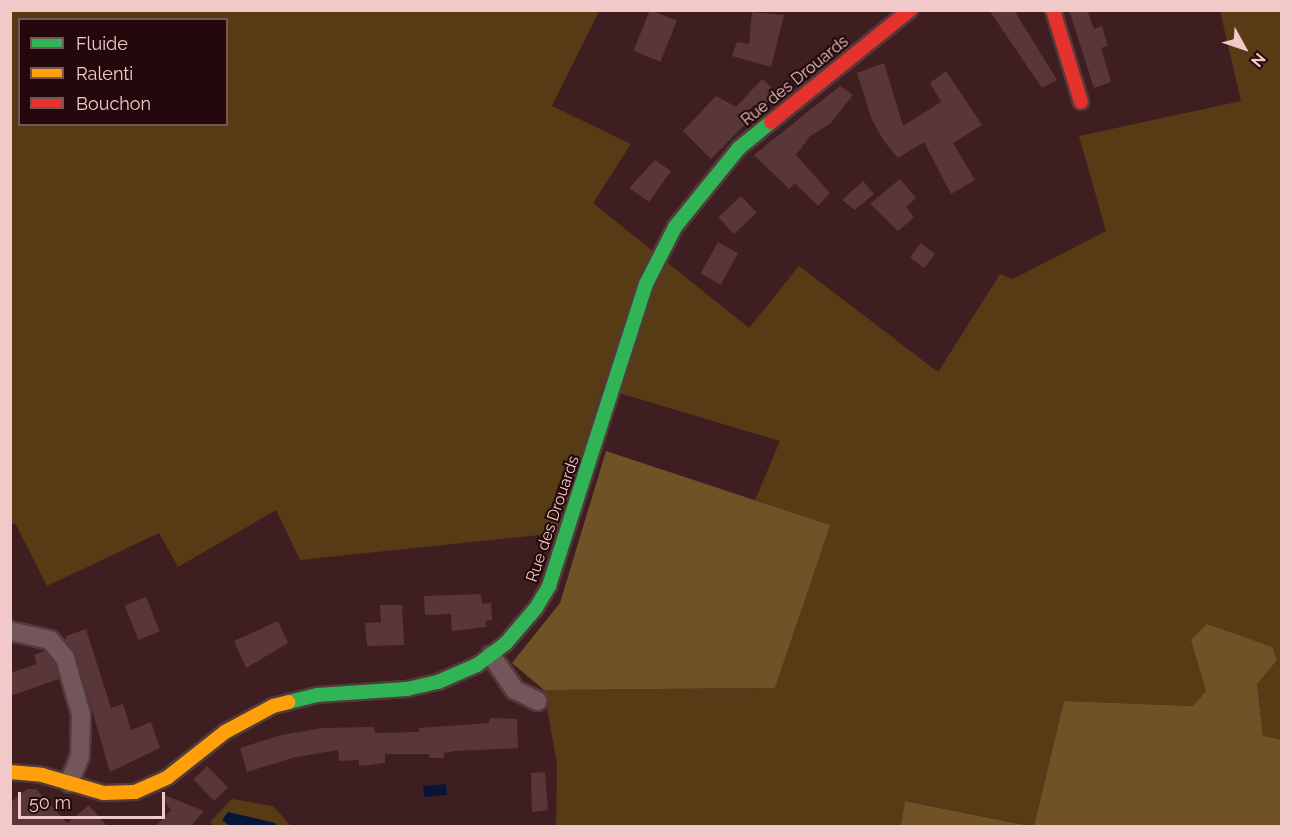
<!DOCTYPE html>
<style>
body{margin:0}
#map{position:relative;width:1292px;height:837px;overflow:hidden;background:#3f1e22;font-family:Raleway,sans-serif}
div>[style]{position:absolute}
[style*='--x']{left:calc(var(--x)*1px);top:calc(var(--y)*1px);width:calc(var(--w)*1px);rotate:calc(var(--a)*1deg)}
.green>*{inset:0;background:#563b15}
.forest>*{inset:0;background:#705227}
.water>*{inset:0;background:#061637;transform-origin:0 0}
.building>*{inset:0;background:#58363a;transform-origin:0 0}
.roads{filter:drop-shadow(2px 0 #533a3b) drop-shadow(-2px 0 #533a3b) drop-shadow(0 2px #533a3b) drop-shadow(0 -2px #533a3b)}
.street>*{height:18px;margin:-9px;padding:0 9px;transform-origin:9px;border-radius:9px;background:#725659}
.fast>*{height:14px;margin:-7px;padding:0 7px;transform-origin:7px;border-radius:7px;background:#30b455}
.slow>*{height:14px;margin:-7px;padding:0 7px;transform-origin:7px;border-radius:7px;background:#ff9f0a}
.jam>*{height:14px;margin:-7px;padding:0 7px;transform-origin:7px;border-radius:7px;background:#e5322d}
span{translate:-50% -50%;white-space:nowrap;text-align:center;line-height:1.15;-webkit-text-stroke:4.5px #23090b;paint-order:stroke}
.street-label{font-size:16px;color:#f1c9c9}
.frame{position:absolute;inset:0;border:12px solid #f1c9c9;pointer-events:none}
.legend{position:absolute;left:18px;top:18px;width:210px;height:108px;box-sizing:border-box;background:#23090b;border:2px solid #755657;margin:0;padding:8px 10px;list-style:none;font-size:18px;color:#f1c9c9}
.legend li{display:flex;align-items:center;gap:12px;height:30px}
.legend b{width:30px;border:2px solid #755657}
.north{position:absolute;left:1214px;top:18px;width:60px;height:60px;-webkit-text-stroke:4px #23090b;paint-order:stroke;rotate:130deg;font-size:16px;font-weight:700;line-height:24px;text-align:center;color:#f1c9c9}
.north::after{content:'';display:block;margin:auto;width:21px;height:27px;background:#f1c9c9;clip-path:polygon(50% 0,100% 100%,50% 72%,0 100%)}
.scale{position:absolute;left:18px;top:792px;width:147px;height:27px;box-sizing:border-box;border:3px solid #f1c9c9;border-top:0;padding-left:8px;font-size:18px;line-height:21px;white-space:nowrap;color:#f1c9c9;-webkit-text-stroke:4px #23090b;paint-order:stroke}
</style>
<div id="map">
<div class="green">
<i style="clip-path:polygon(evenodd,10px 11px,599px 11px,552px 106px,631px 144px,593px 203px,749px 328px,799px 266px,938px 372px,1000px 274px,1013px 279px,1106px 231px,1079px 136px,1241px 101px,1220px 11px,1281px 11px,1281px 740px,1263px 737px,1257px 683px,1277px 660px,1192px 640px,1206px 691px,1193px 706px,1064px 701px,1034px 826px,906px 801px,901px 826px,556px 826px,557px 765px,544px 690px,775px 688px,829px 525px,755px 500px,780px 441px,602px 388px,559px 533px,300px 560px,276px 510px,178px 567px,159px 533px,47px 586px,15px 523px,11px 524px,10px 11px,20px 20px,226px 20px,226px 124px,20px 124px,20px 20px)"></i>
<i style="clip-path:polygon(232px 799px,273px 806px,291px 826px,214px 826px,210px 822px)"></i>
</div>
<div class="forest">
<i style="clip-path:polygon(606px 451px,830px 525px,775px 688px,544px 690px,512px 663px,560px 603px)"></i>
<i style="clip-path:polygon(1207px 624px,1272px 647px,1277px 660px,1257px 684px,1263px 736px,1281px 740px,1281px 826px,1034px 826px,1064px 701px,1193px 706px,1206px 691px,1191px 640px)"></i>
<i style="clip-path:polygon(905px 801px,1031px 826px,901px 826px)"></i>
</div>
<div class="water">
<i style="left:446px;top:784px;width:11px;height:23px;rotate:85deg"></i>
<i style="clip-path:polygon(228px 812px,275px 823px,277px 826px,230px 826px,222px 820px)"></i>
</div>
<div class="building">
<i style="left:650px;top:10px;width:29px;height:44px;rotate:22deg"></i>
<i style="clip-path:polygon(989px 10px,1014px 10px,1057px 80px,1042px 88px)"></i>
<i style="clip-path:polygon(1069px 10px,1087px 10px,1094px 29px,1102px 26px,1108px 46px,1101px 48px,1111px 82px,1094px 88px)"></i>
<i style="clip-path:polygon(752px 12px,784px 15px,771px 67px,732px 56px,737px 42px,749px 44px)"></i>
<i style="clip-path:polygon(884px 63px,903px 126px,941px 102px,930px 83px,946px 71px,982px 125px,953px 143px,975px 180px,951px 194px,924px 142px,898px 158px,884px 141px,872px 120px,857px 73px)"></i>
<i style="clip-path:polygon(762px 79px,777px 92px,711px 159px,683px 131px,716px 96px,736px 107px)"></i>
<i style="clip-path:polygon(840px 86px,853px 95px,830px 124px,810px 136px,796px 155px,830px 193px,818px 206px,795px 183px,789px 189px,754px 155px)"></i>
<i style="clip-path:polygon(655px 160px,671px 171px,649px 202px,629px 188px)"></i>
<i style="clip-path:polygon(900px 179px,916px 198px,906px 207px,914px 217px,898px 231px,870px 204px)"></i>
<i style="clip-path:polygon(863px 181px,874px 194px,855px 210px,842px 200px)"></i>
<i style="left:741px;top:196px;width:23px;height:31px;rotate:47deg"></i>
<i style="left:718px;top:242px;width:23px;height:36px;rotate:29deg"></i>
<i style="left:921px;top:243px;width:18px;height:18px;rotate:38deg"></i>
<i style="clip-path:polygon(481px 594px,482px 604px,491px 603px,492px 620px,486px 621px,486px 627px,452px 631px,451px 614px,425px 615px,424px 596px)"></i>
<i style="left:146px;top:597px;width:37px;height:23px;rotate:68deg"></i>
<i style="clip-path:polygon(380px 605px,402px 605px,404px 645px,367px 646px,365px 623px,381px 622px)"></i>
<i style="clip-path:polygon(278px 621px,288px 643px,246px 668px,234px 641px)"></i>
<i style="clip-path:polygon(86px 629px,111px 708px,123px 704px,131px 730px,151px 722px,160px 748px,110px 772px,76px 655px,66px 642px,66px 636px)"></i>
<i style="clip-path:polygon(44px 651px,55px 663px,59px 679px,10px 696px,10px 673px,37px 664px,34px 655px)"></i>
<i style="clip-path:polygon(490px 718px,517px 719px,518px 748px,455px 751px,444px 753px,444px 758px,429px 758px,429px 754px,385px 754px,385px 763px,359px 766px,359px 760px,339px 761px,338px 750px,296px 757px,247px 772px,240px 748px,281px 735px,322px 728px,374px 727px,375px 733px,419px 732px,419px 728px,489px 723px)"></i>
<i style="left:207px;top:766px;width:30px;height:19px;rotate:46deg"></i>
<i style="clip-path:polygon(545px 772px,548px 810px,532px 812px,531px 773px)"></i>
<i style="clip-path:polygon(27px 789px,36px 789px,67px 823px,89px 805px,107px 826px,10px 826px,10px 803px)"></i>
<i style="clip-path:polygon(164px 795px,204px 811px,191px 826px,156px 826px,171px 810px,161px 797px)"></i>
</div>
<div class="roads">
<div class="street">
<i style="--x:10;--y:631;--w:41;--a:12.7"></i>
<i style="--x:50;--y:640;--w:23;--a:50"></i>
<i style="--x:65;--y:658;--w:58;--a:74.1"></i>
<i style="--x:81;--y:714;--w:42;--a:91.4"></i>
<i style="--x:80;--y:756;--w:29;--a:112"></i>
<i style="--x:491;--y:655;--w:42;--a:55.6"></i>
<i style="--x:515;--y:690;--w:25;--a:26"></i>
</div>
<div class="fast">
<i style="--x:289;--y:702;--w:29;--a:-14"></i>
<i style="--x:317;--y:695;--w:90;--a:-3.8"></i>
<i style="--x:407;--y:689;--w:32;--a:-13"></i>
<i style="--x:438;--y:682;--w:43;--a:-23.6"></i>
<i style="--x:477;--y:665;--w:36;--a:-37"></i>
<i style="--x:506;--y:643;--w:46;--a:-49.4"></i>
<i style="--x:536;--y:608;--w:26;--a:-59"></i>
<i style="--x:549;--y:586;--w:317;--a:-72.2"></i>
<i style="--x:646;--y:284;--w:64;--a:-63"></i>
<i style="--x:675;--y:227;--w:102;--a:-51"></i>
<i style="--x:739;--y:148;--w:41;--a:-39.1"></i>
</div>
<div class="slow">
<i style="--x:10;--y:772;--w:32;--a:5"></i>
<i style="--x:42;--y:775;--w:64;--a:16.4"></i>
<i style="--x:103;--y:793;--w:32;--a:-2"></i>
<i style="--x:135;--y:792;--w:36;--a:-24"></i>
<i style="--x:168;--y:777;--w:73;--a:-38.3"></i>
<i style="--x:225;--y:732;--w:55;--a:-28.4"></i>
<i style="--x:273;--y:706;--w:16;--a:-14"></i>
</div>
<div class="jam">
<i style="--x:1053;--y:10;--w:96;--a:73.1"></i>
<i style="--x:771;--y:122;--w:179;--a:-38.9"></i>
</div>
</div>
<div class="street-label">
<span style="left:795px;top:81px;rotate:-39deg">Rue des Drouards</span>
<span style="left:553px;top:519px;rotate:-71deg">Rue des Drouards</span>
</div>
<div class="frame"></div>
<ul class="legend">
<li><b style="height:8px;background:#30b455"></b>Fluide</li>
<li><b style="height:8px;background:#ff9f0a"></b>Ralenti</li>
<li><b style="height:8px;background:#e5322d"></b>Bouchon</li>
</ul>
<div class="north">N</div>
<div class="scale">50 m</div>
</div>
